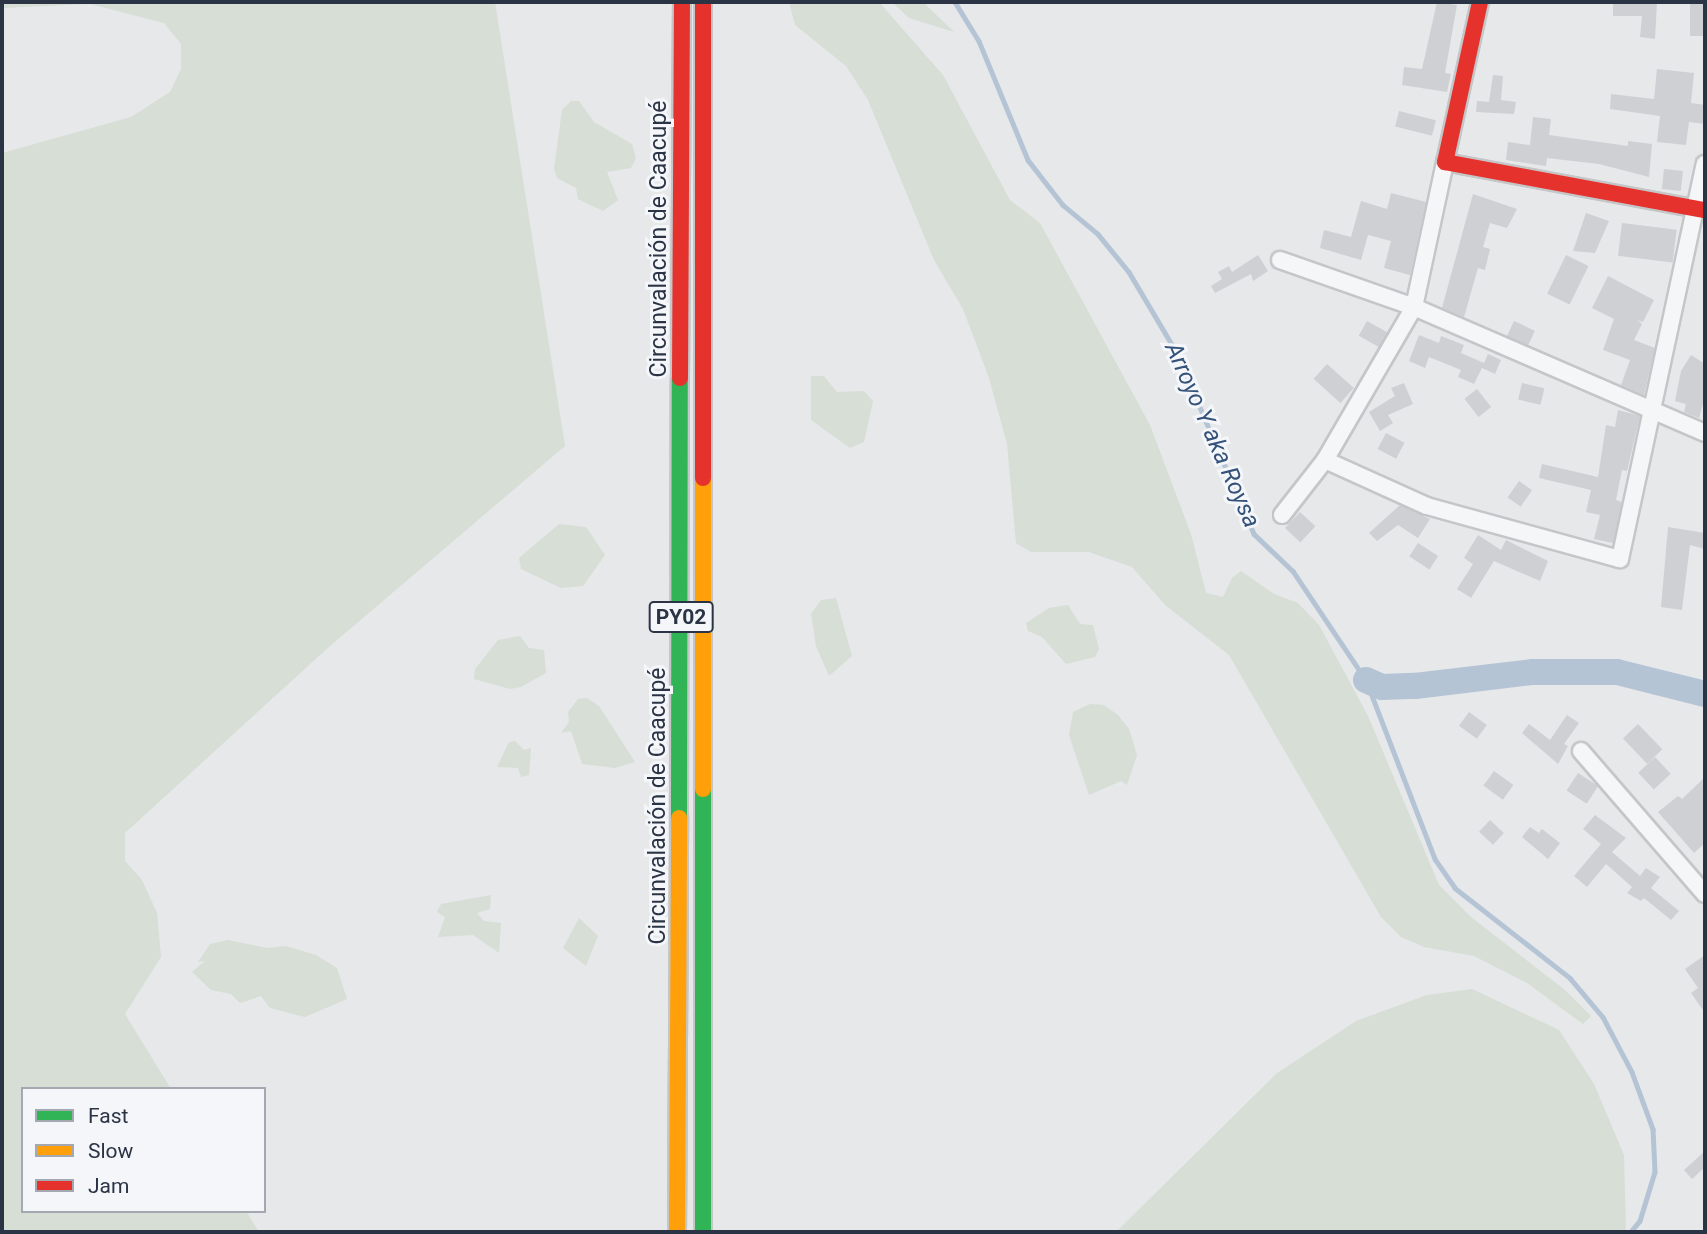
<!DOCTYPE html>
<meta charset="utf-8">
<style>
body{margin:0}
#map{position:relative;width:1707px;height:1234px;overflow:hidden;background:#e6e8ea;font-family:Roboto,sans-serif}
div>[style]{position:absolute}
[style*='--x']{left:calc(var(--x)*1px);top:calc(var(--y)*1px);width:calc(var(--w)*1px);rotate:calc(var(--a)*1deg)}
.green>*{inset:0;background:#d6ded6}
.stream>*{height:4.5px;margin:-2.25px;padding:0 2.25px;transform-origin:2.25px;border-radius:2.25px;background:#b4c4d5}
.river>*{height:26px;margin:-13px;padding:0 13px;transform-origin:13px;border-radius:13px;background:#b4c4d5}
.building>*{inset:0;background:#ced0d3;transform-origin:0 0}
.roads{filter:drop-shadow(2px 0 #c4c6c8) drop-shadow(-2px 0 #c4c6c8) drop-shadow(0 2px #c4c6c8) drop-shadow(0 -2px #c4c6c8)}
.street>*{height:16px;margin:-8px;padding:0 8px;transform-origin:8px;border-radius:8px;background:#f5f6f7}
.fast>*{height:16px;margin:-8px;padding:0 8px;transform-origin:8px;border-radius:8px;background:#30b455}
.slow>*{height:16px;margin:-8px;padding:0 8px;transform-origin:8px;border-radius:8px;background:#ff9f0a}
.jam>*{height:16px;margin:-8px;padding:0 8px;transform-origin:8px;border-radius:8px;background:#e5322d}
span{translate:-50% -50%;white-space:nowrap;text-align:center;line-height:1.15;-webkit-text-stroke:6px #f4f6f9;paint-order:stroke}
.shield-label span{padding:2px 5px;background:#f4f6f9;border:2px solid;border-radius:5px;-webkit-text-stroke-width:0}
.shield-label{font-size:21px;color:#2b3445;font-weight:700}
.street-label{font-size:23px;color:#2b3445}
.water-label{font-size:24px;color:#34527a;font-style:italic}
.frame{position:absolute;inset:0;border:4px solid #2b3445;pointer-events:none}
.legend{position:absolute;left:21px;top:1087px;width:245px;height:126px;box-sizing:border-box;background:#f4f6f9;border:2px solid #a4a8b1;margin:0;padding:9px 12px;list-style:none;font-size:21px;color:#2b3445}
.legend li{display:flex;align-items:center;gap:14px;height:35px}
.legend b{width:35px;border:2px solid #a4a8b1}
</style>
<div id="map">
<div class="green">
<i style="clip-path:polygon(2px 2px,495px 2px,565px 446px,330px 646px,125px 833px,125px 861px,142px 880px,157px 913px,161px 957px,125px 1014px,171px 1089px,23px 1089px,23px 1211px,246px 1211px,259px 1232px,2px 1232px,2px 153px,131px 117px,170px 92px,181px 69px,181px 44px,164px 23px,90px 4px,2px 8px)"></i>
<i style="clip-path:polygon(789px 2px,879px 2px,943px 75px,1010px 200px,1040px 223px,1150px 425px,1191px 534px,1206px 593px,1223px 597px,1232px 578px,1241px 571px,1274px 594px,1298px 603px,1319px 625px,1368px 716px,1439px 885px,1471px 917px,1565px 990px,1591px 1016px,1583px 1024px,1527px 983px,1474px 956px,1424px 947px,1401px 937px,1381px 917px,1229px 655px,1165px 605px,1132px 567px,1089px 552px,1031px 552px,1016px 543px,1007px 444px,989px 378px,963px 309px,934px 260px,868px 100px,846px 66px,795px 25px)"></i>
<i style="clip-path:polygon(892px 2px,923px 2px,954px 32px,909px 18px)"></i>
<i style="clip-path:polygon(571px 101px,579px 101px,594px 122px,632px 144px,636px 158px,631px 168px,607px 172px,618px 200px,603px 211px,578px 199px,576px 188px,557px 178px,554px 169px,562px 110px)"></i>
<i style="clip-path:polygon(811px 376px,824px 376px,837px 392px,864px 391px,873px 401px,864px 442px,850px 448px,811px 420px)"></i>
<i style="clip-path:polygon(559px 524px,586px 527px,605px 555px,583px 586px,561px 588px,521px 569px,519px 558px)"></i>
<i style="clip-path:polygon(836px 598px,852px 656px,829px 676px,816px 646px,811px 614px,821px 600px)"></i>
<i style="clip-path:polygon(1068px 605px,1080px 624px,1093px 625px,1099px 649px,1095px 657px,1066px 664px,1042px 637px,1028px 631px,1026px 623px,1049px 608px)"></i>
<i style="clip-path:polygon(520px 636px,529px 648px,544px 650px,546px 673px,521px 687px,510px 689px,474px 679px,475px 669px,498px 640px)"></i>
<i style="clip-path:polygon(587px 698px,599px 706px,635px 762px,615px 768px,582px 764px,571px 731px,561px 733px,569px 722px,568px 712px,578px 699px)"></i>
<i style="clip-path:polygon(1090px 704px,1104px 705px,1118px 715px,1129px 729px,1137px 755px,1127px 785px,1121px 781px,1089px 795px,1069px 735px,1073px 712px)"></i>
<i style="clip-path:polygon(515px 741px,524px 750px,531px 748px,529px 775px,521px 777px,518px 768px,497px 767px,509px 742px)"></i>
<i style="clip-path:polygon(491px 895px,490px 909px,477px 913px,484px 921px,501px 923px,499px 953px,473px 935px,438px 937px,445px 917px,437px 912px,441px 904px)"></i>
<i style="clip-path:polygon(579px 918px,598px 936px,586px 966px,563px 948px)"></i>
<i style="clip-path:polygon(228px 940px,267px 948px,286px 946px,316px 955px,337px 968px,347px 999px,305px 1017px,270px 1008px,261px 996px,240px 1003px,231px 994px,211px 990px,192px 972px,205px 961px,198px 962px,210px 944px)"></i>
<i style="clip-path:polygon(1472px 989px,1559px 1030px,1594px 1084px,1624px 1155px,1626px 1232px,1116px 1232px,1277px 1073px,1356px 1021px,1427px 995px)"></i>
</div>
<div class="stream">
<i style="--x:955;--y:2;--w:46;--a:58.4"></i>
<i style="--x:979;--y:41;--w:129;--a:67.6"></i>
<i style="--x:1028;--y:160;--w:57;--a:52.1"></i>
<i style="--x:1063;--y:205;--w:45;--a:39.6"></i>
<i style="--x:1098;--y:234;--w:49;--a:50.8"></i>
<i style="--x:1129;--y:272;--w:92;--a:59.3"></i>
<i style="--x:1176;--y:351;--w:199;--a:66.9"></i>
<i style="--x:1254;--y:534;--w:54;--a:43.5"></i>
<i style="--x:1293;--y:571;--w:131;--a:56.2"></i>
<i style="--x:1366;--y:680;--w:192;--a:68.9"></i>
<i style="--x:1435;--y:859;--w:35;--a:55"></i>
<i style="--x:1455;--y:888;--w:146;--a:38"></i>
<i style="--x:1570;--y:978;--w:51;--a:49.8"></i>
<i style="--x:1603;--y:1017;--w:62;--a:62.2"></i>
<i style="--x:1632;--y:1072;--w:61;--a:69.8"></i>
<i style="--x:1653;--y:1129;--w:43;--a:87.3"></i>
<i style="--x:1655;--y:1172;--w:51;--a:107"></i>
<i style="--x:1640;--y:1221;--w:14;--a:129"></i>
</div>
<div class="river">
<i style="--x:1366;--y:680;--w:17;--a:24"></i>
<i style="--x:1382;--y:687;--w:33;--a:-2"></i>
<i style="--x:1415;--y:686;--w:119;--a:-6.8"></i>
<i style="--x:1533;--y:672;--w:84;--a:0"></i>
<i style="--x:1617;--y:672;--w:91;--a:14"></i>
</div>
<div class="building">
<i style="clip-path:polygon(1437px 2px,1457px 5px,1445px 73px,1451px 74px,1447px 92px,1402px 85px,1404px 67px,1422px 69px)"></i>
<i style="clip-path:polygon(1613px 2px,1657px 2px,1655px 39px,1640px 37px,1642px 16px,1613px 16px)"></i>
<i style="left:1690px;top:2px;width:15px;height:34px"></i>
<i style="clip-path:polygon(1657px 69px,1694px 73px,1691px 103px,1705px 105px,1705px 124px,1689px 122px,1686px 145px,1657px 142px,1660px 116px,1610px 109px,1611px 94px,1654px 99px)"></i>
<i style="clip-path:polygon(1493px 75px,1503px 76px,1501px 100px,1516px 102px,1514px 114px,1476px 112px,1477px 101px,1489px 102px)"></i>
<i style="left:1399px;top:111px;width:38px;height:16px;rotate:14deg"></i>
<i style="clip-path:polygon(1533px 117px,1551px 119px,1549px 135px,1628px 146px,1628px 141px,1652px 144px,1649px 177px,1599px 164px,1547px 158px,1546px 166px,1506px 160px,1508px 142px,1530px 145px)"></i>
<i style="left:1664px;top:169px;width:19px;height:20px;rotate:6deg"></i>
<i style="clip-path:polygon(1391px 193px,1426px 202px,1410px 275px,1384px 268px,1391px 241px,1368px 235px,1361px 260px,1320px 248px,1324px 230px,1351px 237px,1361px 201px,1387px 209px)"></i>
<i style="clip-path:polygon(1473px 194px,1517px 209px,1507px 228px,1490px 223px,1483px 247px,1490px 249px,1485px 270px,1478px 268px,1464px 317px,1442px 308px)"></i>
<i style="clip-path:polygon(1586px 213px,1609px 221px,1595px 253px,1573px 251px)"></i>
<i style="left:1622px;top:223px;width:55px;height:33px;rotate:7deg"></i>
<i style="clip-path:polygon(1258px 255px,1268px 271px,1253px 281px,1251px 274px,1215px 293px,1211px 286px,1222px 279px,1218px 272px,1229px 266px,1232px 272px)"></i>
<i style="left:1566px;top:255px;width:25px;height:43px;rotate:26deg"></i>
<i style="clip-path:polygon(1608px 276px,1654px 300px,1643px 322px,1637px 320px,1642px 324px,1634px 340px,1655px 348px,1644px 395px,1621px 385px,1630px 360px,1603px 350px,1614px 319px,1592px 308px)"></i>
<i style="left:1367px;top:321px;width:23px;height:17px;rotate:29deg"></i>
<i style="left:1514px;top:321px;width:23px;height:17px;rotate:25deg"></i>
<i style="clip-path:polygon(1419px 335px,1439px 343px,1441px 336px,1464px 345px,1461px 353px,1484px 363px,1488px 354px,1501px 360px,1495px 374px,1482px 368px,1474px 384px,1458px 377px,1461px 370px,1429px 357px,1425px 368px,1409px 361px)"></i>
<i style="clip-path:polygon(1691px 355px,1705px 364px,1705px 397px,1699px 418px,1684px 412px,1686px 404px,1675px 401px,1681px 371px)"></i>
<i style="left:1327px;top:364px;width:36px;height:20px;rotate:42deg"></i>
<i style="clip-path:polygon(1404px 383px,1413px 404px,1388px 415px,1393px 423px,1380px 431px,1369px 412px,1395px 396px,1391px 388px)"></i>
<i style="left:1522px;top:383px;width:23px;height:17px;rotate:13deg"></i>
<i style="left:1477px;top:389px;width:23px;height:16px;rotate:52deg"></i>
<i style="clip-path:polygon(1618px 410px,1640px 416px,1627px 471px,1622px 470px,1616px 500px,1622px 502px,1613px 543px,1594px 539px,1600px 515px,1586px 512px,1591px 490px,1539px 478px,1542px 464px,1598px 477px,1606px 425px,1615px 427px)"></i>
<i style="left:1386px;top:433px;width:21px;height:18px;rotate:28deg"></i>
<i style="left:1519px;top:481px;width:16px;height:20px;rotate:35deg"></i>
<i style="clip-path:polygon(1400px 505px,1430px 519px,1418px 538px,1398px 525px,1377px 541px,1369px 533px)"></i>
<i style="left:1300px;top:512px;width:21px;height:22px;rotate:43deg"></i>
<i style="clip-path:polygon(1668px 527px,1705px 533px,1705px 549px,1690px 545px,1682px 610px,1661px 607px)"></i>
<i style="clip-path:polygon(1478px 535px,1501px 550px,1506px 540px,1548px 561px,1540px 581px,1494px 561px,1471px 598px,1457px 589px,1473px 564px,1464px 558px)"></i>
<i style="left:1418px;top:543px;width:24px;height:16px;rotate:33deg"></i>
<i style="left:1469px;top:712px;width:22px;height:17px;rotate:36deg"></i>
<i style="clip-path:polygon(1567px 715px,1579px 723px,1564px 744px,1568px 746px,1558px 764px,1522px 733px,1529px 724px,1550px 740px)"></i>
<i style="left:1638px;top:724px;width:35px;height:21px;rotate:46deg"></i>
<i style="left:1655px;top:757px;width:23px;height:23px;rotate:47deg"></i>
<i style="left:1494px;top:771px;width:24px;height:18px;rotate:36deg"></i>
<i style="left:1578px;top:773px;width:24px;height:21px;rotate:33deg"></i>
<i style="clip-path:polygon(1705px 777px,1705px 843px,1694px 853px,1658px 812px,1678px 796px,1682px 799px)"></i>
<i style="clip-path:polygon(1595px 815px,1626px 838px,1612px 852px,1640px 876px,1646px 868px,1660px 877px,1651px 888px,1679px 911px,1671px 920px,1644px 898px,1641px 901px,1627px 893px,1632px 887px,1606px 864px,1587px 887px,1574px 876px,1601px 844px,1583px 829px)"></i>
<i style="left:1490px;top:820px;width:19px;height:16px;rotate:43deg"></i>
<i style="clip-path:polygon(1530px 827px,1539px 833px,1542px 829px,1560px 843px,1548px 859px,1522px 837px)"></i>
<i style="clip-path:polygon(1705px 955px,1705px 1013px,1691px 993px,1698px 988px,1685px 969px)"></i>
<i style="clip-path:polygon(1705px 1151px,1705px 1167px,1692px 1179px,1684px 1170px)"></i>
</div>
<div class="roads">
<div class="street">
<i style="--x:1280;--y:260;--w:142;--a:19.3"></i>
<i style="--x:1414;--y:307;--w:317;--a:23.4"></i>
<i style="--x:1325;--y:460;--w:112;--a:24.3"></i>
<i style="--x:1427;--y:506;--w:200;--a:15.4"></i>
<i style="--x:1620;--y:559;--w:404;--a:-77.9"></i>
<i style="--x:1282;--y:515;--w:70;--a:-52"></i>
<i style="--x:1325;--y:460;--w:177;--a:-59.8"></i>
<i style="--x:1414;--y:307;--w:148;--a:-77.9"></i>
<i style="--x:1581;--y:751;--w:189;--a:49.1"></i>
</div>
<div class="fast">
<i style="--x:703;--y:789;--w:443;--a:90"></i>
<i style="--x:679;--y:818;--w:440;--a:-89.9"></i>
</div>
<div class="slow">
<i style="--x:703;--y:478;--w:311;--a:90"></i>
<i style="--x:677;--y:1232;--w:414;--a:-89.7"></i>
</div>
<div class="jam">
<i style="--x:703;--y:2;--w:476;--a:90"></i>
<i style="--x:1480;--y:2;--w:164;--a:102.3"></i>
<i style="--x:1445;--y:162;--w:264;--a:10.5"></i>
<i style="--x:680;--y:378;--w:376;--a:-89.7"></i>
</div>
</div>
<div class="shield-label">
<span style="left:681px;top:617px">PY02</span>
</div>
<div class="street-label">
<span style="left:659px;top:239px;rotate:-90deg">Circunvalación de Caacupé</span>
<span style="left:658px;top:806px;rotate:-90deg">Circunvalación de Caacupé</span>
</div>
<div class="water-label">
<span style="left:1212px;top:435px;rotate:66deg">Arroyo Y aka Roysa</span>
</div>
<div class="frame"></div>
<ul class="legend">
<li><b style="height:9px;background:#30b455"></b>Fast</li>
<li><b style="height:9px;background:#ff9f0a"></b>Slow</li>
<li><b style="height:9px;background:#e5322d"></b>Jam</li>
</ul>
</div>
